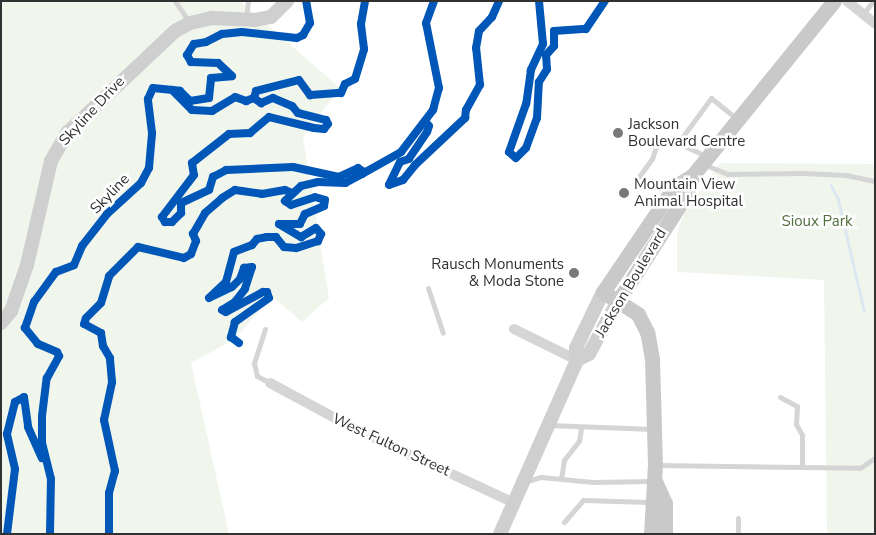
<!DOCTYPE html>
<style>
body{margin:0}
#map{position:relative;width:876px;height:535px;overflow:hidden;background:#fff;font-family:"Nunito Sans",sans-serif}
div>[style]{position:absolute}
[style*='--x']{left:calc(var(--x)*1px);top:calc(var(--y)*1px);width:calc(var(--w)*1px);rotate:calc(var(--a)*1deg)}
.green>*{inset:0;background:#f1f6ed}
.stream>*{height:2.5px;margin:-1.25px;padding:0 1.25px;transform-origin:1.25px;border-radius:1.25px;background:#dbe8f2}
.lane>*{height:5px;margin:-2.5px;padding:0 2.5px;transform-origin:2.5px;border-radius:2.5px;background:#d5d5d5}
.street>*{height:10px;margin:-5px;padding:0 5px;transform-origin:5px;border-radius:5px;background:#d5d5d5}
.secondary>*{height:14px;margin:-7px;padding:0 7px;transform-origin:7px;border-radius:7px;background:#cfcfcf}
.primary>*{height:15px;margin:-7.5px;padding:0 7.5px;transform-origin:7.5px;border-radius:7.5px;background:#c9c9c9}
.cycleway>*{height:8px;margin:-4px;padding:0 4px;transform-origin:4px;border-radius:4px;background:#0057b8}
.dots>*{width:14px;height:14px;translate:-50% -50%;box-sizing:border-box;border:2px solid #fff;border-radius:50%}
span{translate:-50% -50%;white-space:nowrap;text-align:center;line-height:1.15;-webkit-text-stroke:5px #fff;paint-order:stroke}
.street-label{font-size:15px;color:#313131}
.poi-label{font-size:15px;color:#313131}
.left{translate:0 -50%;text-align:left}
.right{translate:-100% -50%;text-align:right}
.park-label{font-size:15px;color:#516e3d}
.frame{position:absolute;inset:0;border:2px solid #313131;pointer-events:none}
</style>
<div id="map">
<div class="green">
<i style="clip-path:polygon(1px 1px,240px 1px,340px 88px,303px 137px,329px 298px,302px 322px,272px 296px,235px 339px,191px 363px,229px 534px,1px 534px)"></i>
<i style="clip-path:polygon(720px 163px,875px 164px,875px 534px,827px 534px,824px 280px,677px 272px,677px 233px,684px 214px)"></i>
</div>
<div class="stream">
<i style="--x:831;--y:185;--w:15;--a:62"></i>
<i style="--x:838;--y:198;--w:115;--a:76.9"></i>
</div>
<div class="lane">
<i style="--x:175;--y:1;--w:27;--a:56"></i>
<i style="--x:863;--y:14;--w:16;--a:-52"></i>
<i style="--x:246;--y:19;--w:18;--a:-84"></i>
<i style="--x:706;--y:156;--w:31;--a:-155"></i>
<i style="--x:678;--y:143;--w:56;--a:-53.7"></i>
<i style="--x:711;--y:98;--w:33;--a:39"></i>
<i style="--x:703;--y:164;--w:27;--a:22"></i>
<i style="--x:728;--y:174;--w:74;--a:-0.8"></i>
<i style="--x:802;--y:173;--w:44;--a:2.6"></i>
<i style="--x:846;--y:175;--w:30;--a:12"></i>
<i style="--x:638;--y:178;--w:24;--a:-54"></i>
<i style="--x:652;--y:159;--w:16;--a:-72"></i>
<i style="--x:428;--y:288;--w:47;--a:71.6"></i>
<i style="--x:265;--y:329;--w:36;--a:108"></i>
<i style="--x:254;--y:363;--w:13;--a:77"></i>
<i style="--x:257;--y:376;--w:15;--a:28"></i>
<i style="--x:780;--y:397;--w:19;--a:28"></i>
<i style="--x:797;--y:406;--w:18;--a:93"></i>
<i style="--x:796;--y:424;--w:13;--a:61"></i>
<i style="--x:802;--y:435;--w:32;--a:90"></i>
<i style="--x:549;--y:425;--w:104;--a:2.2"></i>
<i style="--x:656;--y:465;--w:204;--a:0.8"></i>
<i style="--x:860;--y:468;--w:18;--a:-34"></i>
<i style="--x:561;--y:479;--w:19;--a:-81"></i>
<i style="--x:564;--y:460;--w:24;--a:-52"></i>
<i style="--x:579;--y:441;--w:13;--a:-81"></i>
<i style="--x:527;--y:481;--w:15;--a:-16"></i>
<i style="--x:541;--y:477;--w:52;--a:5.5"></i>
<i style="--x:593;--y:482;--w:59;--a:-1"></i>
<i style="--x:738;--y:518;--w:16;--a:90"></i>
<i style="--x:564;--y:522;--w:29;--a:-49"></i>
<i style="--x:583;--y:500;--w:67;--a:1.7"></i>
</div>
<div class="street">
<i style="--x:847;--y:1;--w:36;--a:39"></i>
<i style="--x:514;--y:329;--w:70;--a:26.2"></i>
<i style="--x:270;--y:383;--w:101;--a:28.3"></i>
<i style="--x:359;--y:431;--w:171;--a:24.9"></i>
</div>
<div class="secondary">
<i style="--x:1;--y:323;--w:16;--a:-50"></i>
<i style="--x:11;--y:311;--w:49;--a:-70.8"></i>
<i style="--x:27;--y:265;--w:107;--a:-77"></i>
<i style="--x:51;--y:161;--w:34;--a:-60"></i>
<i style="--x:68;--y:132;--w:147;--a:-43.3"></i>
<i style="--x:175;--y:31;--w:17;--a:-28"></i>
<i style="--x:190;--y:23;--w:23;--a:-13"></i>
<i style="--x:212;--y:18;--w:43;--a:2.7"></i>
<i style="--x:255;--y:20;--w:16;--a:-11"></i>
<i style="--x:271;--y:17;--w:23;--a:-45"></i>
<i style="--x:577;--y:360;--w:13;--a:-27"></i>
<i style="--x:589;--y:354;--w:60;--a:-61.3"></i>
<i style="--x:500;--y:534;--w:190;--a:-66.1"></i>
<i style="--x:577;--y:360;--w:12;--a:-95"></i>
<i style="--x:576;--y:348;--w:62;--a:-64.3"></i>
</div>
<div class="primary">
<i style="--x:618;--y:301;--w:126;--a:-57.3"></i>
<i style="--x:686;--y:195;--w:21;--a:-71"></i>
<i style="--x:693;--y:175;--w:224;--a:-51"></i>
<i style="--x:655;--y:481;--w:24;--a:66"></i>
<i style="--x:665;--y:503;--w:31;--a:90"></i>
<i style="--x:651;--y:534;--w:69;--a:-86.7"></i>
<i style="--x:655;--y:465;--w:106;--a:-91.6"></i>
<i style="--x:652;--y:359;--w:27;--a:-100"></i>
<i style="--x:647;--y:332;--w:20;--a:-117"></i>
<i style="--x:638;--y:314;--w:41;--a:-147.8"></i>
<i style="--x:603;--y:292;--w:127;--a:-55.9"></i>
<i style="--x:674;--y:187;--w:22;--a:-32"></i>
</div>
<div class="cycleway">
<i style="--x:539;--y:1;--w:43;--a:84.7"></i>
<i style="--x:543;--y:44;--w:29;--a:115"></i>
<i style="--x:531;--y:70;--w:34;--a:98"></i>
<i style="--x:526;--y:104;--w:51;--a:109.5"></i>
<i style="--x:509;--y:152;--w:9;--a:41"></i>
<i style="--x:516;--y:158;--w:14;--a:-45"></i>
<i style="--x:526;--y:148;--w:32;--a:-70"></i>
<i style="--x:537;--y:118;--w:36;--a:-87"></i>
<i style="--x:539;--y:82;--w:15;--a:-58"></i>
<i style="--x:547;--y:69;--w:14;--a:-94"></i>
<i style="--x:546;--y:55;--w:12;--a:-48"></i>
<i style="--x:554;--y:46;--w:15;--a:-90"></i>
<i style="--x:554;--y:31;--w:32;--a:-4"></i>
<i style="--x:586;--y:29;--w:34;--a:-56"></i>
<i style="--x:172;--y:90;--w:28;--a:45"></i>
<i style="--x:192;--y:110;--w:20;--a:3"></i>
<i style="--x:212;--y:111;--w:27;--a:-31"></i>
<i style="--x:235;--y:97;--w:12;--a:20"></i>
<i style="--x:246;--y:101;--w:9;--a:-21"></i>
<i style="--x:254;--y:98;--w:9;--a:36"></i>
<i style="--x:261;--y:103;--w:13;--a:-23"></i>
<i style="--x:273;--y:98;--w:21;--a:23"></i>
<i style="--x:292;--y:106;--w:9;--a:49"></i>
<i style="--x:298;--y:113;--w:29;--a:14"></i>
<i style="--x:326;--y:120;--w:4;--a:63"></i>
<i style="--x:328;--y:124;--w:6;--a:129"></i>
<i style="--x:324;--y:129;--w:10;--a:-174"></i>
<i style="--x:314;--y:128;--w:46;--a:-166.3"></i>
<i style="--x:269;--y:117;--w:25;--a:140"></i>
<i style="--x:250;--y:133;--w:21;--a:177"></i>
<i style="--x:229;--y:134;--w:47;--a:141.9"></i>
<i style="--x:192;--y:163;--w:12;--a:81"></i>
<i style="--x:194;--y:175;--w:53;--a:127.3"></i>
<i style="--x:162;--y:217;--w:6;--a:59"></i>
<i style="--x:165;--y:222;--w:7;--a:0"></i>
<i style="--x:172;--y:222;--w:13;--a:-45"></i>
<i style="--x:181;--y:213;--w:10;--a:-90"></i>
<i style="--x:181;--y:203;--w:31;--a:-25"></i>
<i style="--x:209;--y:190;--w:14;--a:-73"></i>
<i style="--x:213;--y:177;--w:15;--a:-28"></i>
<i style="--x:226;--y:170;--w:67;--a:-2.6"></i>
<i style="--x:293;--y:167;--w:47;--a:12.3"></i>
<i style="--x:339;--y:177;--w:21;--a:-25"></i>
<i style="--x:358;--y:168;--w:5;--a:37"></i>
<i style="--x:362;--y:171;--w:3;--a:90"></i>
<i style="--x:362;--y:174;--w:19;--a:152"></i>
<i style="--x:345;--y:183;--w:27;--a:-178"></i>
<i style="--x:318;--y:182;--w:17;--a:167"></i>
<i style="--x:301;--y:186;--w:22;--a:137"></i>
<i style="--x:285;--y:201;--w:7;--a:34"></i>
<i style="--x:291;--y:205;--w:25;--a:-18"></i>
<i style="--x:315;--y:197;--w:10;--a:17"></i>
<i style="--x:325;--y:200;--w:6;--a:99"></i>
<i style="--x:324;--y:206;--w:21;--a:157"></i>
<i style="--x:305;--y:214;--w:11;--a:117"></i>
<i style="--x:300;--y:224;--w:21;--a:180"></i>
<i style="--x:279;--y:224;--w:26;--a:31"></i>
<i style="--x:301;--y:237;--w:17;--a:-31"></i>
<i style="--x:316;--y:228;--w:8;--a:50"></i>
<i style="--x:321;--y:234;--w:8;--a:113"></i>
<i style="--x:318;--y:241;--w:23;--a:162"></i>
<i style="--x:296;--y:248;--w:12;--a:-175"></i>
<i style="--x:284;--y:247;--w:13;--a:-129"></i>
<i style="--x:276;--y:237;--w:9;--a:180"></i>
<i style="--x:267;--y:237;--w:10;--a:169"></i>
<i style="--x:257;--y:239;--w:8;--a:130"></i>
<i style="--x:252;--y:245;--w:19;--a:159"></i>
<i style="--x:234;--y:252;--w:31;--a:105"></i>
<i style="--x:226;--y:282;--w:23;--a:137"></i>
<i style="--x:209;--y:298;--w:25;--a:-26"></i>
<i style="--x:232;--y:287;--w:11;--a:-45"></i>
<i style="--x:240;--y:279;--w:12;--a:-70"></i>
<i style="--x:244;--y:268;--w:8;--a:-7"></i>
<i style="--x:252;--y:267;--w:23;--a:108"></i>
<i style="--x:245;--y:289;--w:16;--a:128"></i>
<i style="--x:235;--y:302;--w:15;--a:148"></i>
<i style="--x:222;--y:310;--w:4;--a:27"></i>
<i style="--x:226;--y:312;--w:42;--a:-28.4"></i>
<i style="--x:263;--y:292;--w:4;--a:0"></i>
<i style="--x:267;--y:292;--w:6;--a:72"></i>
<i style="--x:269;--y:298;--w:42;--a:144.8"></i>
<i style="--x:235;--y:322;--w:16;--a:105"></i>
<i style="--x:231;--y:337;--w:10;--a:37"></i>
<i style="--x:254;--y:98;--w:7;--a:-74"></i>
<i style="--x:256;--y:91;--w:44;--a:-14.3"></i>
<i style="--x:299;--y:80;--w:19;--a:54"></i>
<i style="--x:310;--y:95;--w:31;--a:-4"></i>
<i style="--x:341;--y:93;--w:10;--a:-66"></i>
<i style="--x:345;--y:84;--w:11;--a:-27"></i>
<i style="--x:355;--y:79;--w:31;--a:-73"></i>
<i style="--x:364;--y:49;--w:25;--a:-97"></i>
<i style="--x:361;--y:24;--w:23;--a:-80"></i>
<i style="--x:425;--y:121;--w:6;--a:51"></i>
<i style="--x:429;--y:126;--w:6;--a:108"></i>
<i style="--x:427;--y:132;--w:32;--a:124"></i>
<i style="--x:409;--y:159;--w:9;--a:162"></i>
<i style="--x:400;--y:162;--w:25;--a:116"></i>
<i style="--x:389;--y:185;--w:15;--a:-20"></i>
<i style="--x:403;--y:180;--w:19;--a:-51"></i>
<i style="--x:415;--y:165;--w:69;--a:-43.2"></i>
<i style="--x:465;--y:118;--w:8;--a:-83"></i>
<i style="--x:466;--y:110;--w:29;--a:-61"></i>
<i style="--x:480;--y:85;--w:37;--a:-96"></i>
<i style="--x:476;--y:48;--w:17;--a:-80"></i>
<i style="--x:479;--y:31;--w:19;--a:-47"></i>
<i style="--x:492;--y:17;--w:17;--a:-66"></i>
<i style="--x:362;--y:174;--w:45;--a:-29.4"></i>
<i style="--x:401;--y:152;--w:53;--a:-52.7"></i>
<i style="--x:433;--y:110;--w:23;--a:-75"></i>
<i style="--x:439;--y:88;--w:66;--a:-101.3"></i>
<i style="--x:426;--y:23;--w:23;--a:-70"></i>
<i style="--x:15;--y:402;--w:10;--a:-29"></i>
<i style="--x:24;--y:397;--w:30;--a:82"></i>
<i style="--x:28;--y:427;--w:34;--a:66"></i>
<i style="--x:7;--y:534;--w:65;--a:-83"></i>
<i style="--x:15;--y:469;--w:36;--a:-103"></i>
<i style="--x:7;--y:434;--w:33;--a:-76"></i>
<i style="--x:50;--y:534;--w:55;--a:-89"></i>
<i style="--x:51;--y:479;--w:36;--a:-104"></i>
<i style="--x:42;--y:444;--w:28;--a:-90"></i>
<i style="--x:42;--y:416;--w:38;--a:-83"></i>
<i style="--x:47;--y:378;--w:25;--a:-61"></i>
<i style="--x:59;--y:356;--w:4;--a:-117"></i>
<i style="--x:57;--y:352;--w:21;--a:-157"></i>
<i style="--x:38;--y:344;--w:21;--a:-129"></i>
<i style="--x:25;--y:328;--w:28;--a:-71"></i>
<i style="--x:34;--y:302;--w:37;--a:-54"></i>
<i style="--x:56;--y:272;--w:19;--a:-21"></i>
<i style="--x:74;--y:265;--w:21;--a:-67"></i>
<i style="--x:82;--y:246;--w:41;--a:-52"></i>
<i style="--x:107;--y:214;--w:46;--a:-42.4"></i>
<i style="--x:141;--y:183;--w:17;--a:-62"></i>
<i style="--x:149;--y:168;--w:35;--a:-85"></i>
<i style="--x:152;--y:133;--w:34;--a:-97"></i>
<i style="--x:148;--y:99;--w:12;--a:-66"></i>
<i style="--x:153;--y:88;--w:27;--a:6"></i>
<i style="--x:180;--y:91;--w:14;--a:45"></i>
<i style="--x:190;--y:101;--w:19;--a:-9"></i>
<i style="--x:209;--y:98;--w:20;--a:-84"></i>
<i style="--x:211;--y:78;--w:21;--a:-5"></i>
<i style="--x:232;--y:76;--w:19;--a:-137"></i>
<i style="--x:218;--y:63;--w:27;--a:-178"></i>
<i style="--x:191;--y:62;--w:8;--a:-120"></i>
<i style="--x:187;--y:55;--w:13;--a:-58"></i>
<i style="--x:194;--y:44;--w:12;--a:-9"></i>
<i style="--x:206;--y:42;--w:18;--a:-27"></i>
<i style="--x:222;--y:34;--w:20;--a:-6"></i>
<i style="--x:242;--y:32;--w:55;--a:6.2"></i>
<i style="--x:297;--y:38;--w:7;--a:-27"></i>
<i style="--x:303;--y:35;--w:14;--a:-60"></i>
<i style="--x:310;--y:23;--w:22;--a:-100"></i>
<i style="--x:109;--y:534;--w:41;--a:-90"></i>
<i style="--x:109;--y:493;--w:23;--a:-75"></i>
<i style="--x:115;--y:471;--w:52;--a:-102.2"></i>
<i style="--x:104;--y:420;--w:39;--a:-78"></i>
<i style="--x:112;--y:382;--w:24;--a:-95"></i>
<i style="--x:110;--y:358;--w:14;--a:-120"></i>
<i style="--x:103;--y:346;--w:13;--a:-99"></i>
<i style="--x:101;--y:333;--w:19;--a:-152"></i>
<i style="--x:84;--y:324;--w:6;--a:-72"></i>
<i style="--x:86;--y:318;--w:21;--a:-45"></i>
<i style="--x:101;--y:303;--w:28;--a:-73"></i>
<i style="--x:109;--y:276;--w:41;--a:-45"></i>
<i style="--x:138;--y:247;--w:47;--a:13.4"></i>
<i style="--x:184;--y:258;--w:8;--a:-30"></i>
<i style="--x:191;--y:254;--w:14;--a:-69"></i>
<i style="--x:196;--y:241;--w:8;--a:-113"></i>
<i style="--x:193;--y:234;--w:24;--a:-60"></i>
<i style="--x:205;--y:213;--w:23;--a:-41"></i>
<i style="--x:222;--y:198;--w:15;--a:-32"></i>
<i style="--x:235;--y:190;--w:27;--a:8"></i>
<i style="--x:262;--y:194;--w:23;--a:-10"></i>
<i style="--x:285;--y:190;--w:8;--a:23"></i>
</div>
<div class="dots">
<i style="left:618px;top:133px;background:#797979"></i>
<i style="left:624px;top:193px;background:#797979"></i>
<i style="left:574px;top:273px;background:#797979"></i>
</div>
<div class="street-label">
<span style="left:92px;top:111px;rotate:-47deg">Skyline Drive</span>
<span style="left:110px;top:194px;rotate:-46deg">Skyline</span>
<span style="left:631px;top:283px;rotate:-59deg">Jackson Boulevard</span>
<span style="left:391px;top:445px;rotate:25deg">West Fulton Street</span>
</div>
<div class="poi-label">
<span class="left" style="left:628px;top:133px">Jackson<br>Boulevard Centre</span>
<span class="left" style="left:634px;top:193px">Mountain View<br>Animal Hospital</span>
<span class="right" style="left:564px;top:273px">Rausch Monuments<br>&amp; Moda Stone</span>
</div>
<div class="park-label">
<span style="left:817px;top:222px">Sioux Park</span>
</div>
<div class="frame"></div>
</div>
